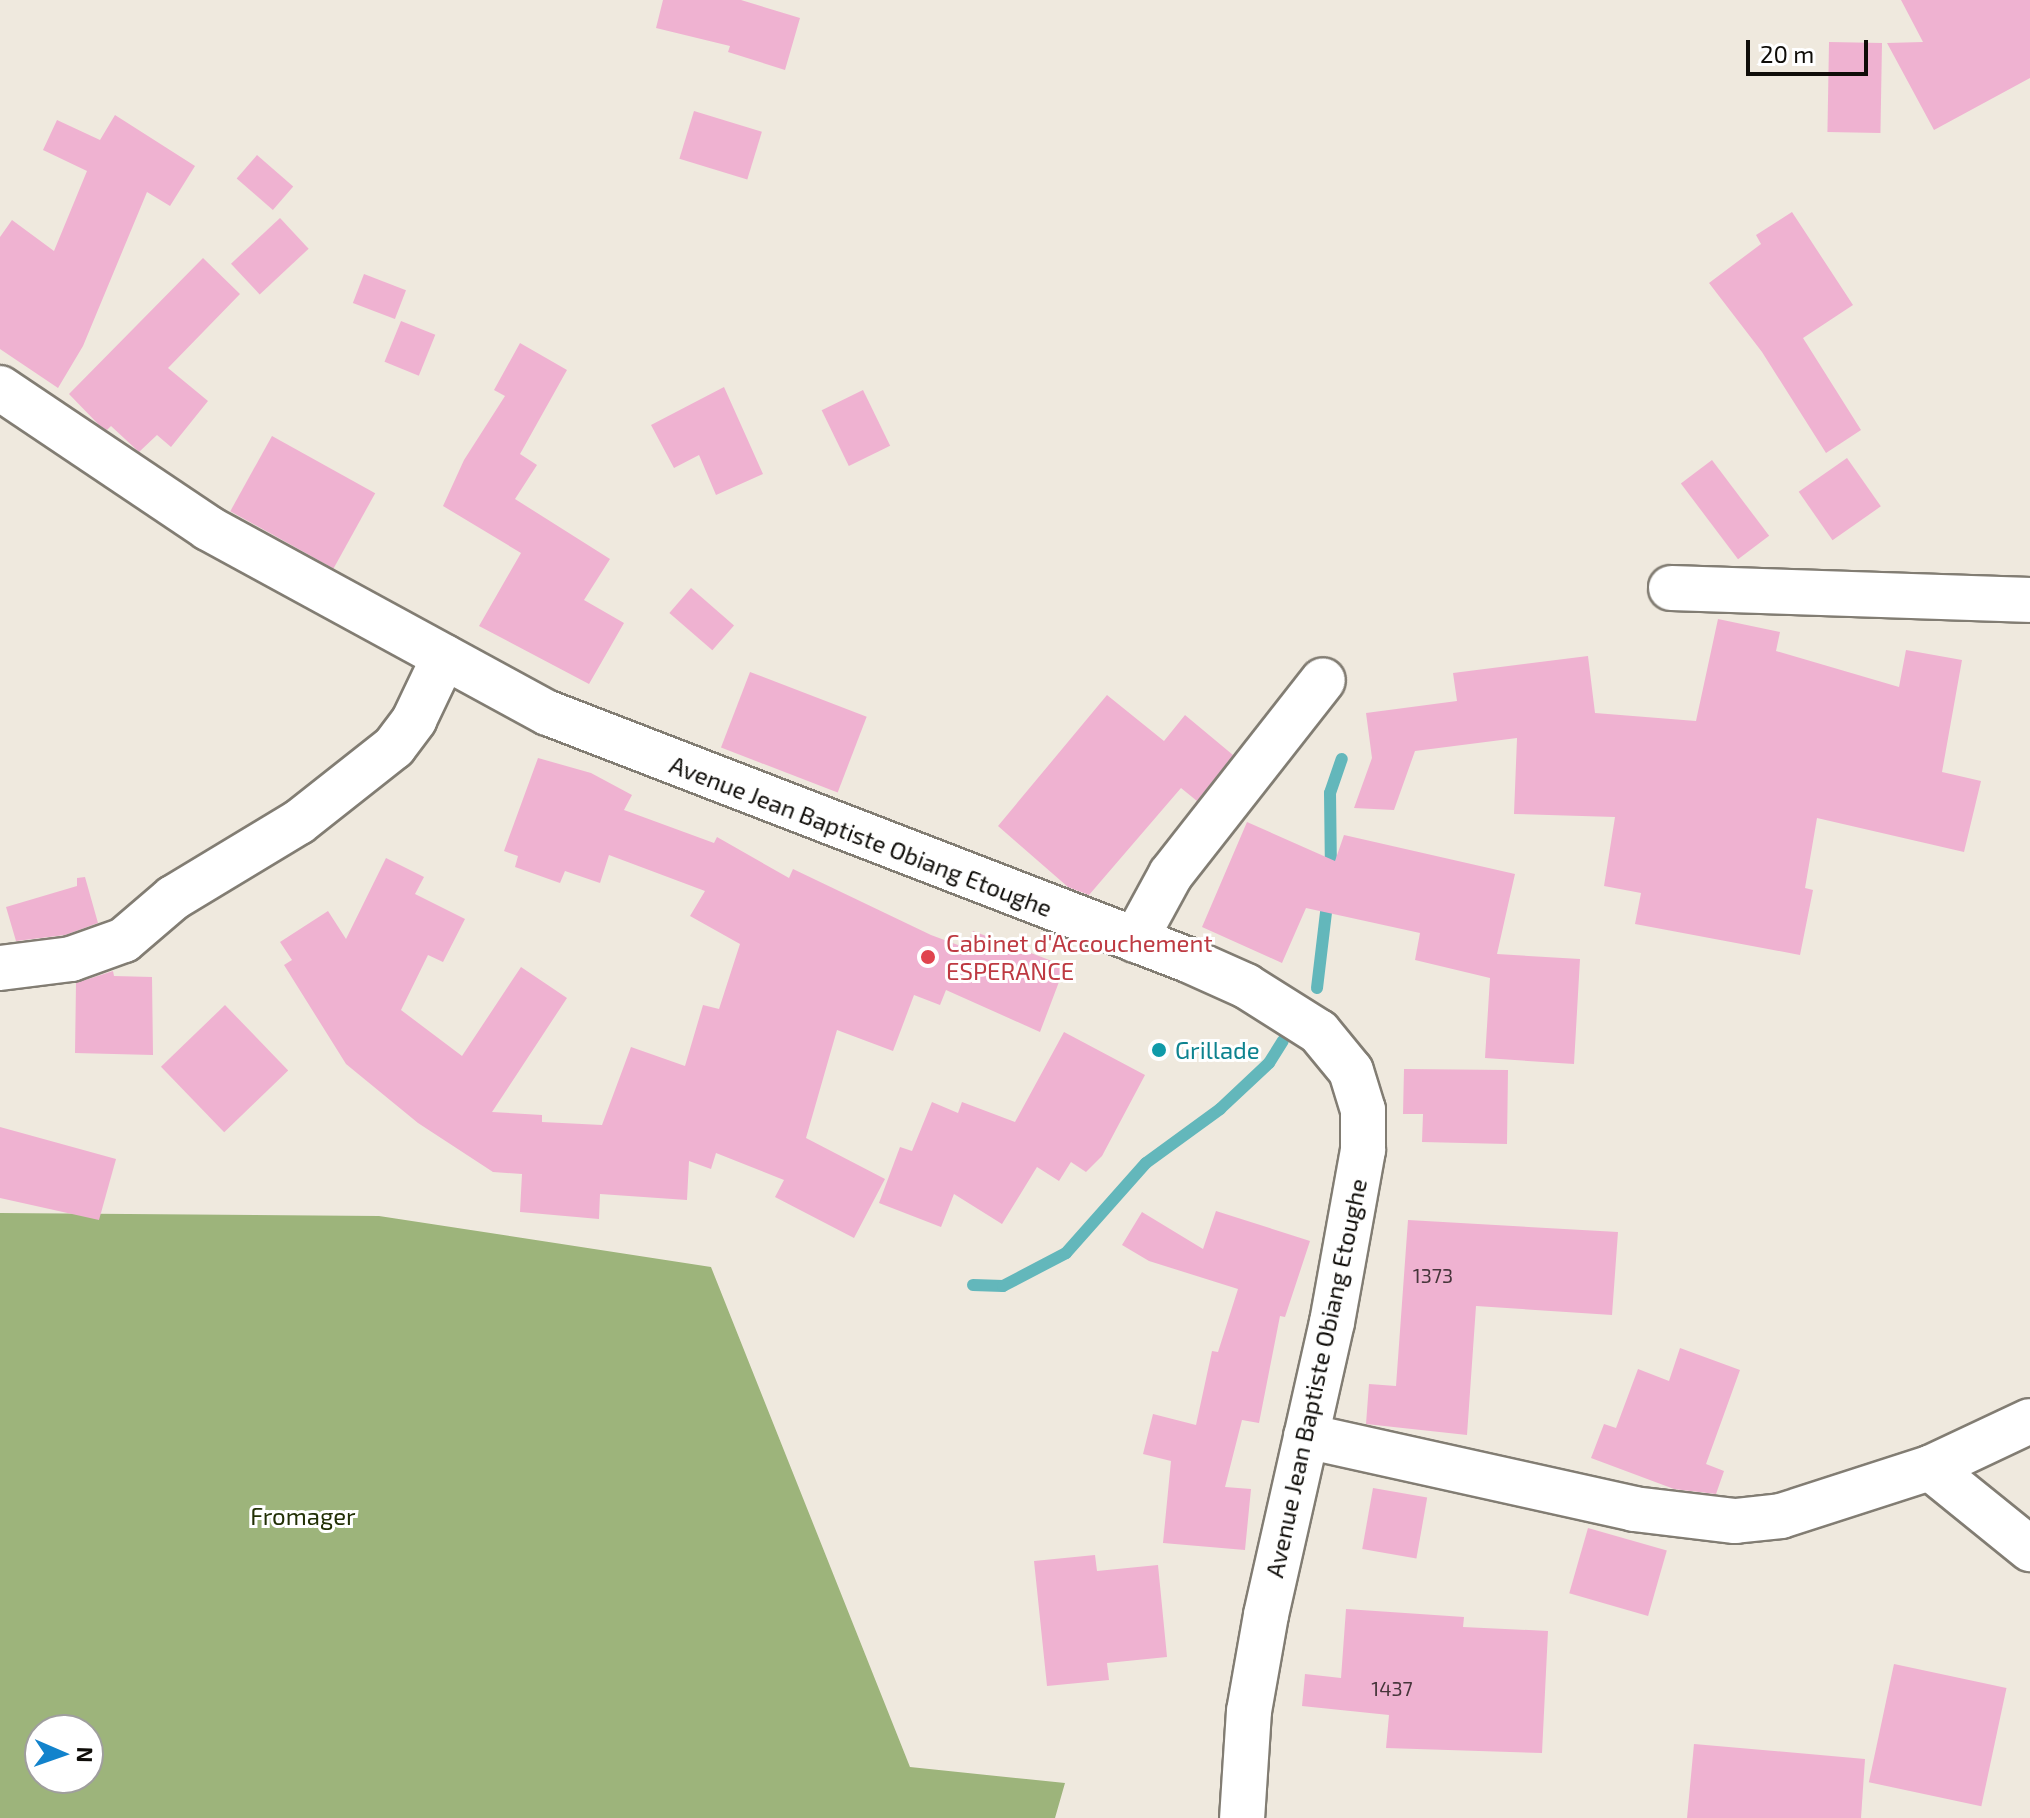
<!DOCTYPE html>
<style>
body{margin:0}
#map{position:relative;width:2030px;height:1818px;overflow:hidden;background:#efe9de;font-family:"Exo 2",sans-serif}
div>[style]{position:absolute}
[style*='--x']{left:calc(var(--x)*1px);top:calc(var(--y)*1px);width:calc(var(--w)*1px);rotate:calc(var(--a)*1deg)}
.forest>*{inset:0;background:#9db47b}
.stream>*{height:12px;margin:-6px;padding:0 6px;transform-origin:6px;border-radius:6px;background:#63b7bb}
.building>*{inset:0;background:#efb2d1;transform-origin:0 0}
.roads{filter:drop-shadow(2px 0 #827d73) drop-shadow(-2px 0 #827d73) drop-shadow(0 2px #827d73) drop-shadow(0 -2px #827d73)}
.minor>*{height:44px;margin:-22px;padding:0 22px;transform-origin:22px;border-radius:22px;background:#fff}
.dots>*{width:22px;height:22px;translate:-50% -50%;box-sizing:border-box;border:4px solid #fff;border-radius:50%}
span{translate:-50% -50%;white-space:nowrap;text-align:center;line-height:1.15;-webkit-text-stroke:6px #fff;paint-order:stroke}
.number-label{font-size:20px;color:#47363b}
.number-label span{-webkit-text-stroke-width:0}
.street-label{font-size:24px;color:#0f0d09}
.health-label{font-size:24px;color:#be3a42}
.left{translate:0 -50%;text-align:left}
.culture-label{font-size:24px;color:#0d838f}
.park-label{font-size:24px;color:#223005}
.north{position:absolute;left:24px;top:1714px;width:80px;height:80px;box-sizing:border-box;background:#fff;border:2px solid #9f9e9d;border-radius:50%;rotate:92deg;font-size:22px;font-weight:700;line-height:32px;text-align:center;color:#0f0d09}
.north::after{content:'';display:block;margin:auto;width:28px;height:36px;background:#1283cc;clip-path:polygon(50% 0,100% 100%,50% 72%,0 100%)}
.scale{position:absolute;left:1746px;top:40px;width:122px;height:36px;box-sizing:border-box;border:4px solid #0f0d09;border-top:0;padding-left:10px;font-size:24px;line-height:28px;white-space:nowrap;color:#0f0d09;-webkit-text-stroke:6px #fff;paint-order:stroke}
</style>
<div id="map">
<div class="forest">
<i style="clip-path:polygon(evenodd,0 1213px,379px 1216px,711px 1267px,910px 1767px,1065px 1783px,1055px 1818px,0 1818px,0 1213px,40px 1730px,88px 1730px,88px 1778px,40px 1778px,40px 1730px)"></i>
</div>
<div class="stream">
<i style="--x:1331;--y:874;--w:81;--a:-90.7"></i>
<i style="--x:1330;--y:793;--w:36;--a:-71"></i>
<i style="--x:1317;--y:988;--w:93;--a:-83.2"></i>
<i style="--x:973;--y:1285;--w:30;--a:2"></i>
<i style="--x:1003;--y:1286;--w:71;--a:-27.6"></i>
<i style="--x:1066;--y:1253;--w:120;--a:-48.4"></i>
<i style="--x:1146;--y:1163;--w:92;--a:-36.1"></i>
<i style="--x:1220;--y:1109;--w:67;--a:-43.2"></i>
<i style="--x:1269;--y:1063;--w:26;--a:-58"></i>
</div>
<div class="building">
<i style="clip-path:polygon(663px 0,741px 0,800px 18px,785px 70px,728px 52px,730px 46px,656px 28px)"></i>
<i style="clip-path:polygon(1901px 0,2030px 0,2030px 78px,1934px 130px,1887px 43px,1923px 42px)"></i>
<i style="left:1882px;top:43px;width:90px;height:53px;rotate:91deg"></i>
<i style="left:694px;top:111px;width:71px;height:50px;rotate:17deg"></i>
<i style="clip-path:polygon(115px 115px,195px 166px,170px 206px,147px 192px,83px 346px,58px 388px,0 349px,0 237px,12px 220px,54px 251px,87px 171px,43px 150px,57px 120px,100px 140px)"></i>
<i style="left:257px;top:155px;width:48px;height:31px;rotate:41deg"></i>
<i style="clip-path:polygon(1792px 212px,1853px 305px,1803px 338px,1861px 430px,1826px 453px,1762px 352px,1709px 283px,1761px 244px,1756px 235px)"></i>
<i style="left:280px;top:218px;width:42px;height:67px;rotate:47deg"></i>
<i style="clip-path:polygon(203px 258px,240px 294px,168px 368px,208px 401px,171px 447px,157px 435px,139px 452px,111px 426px,107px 430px,99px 425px,69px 394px)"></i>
<i style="left:364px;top:274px;width:45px;height:31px;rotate:21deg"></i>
<i style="left:401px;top:321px;width:37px;height:44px;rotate:22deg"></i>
<i style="clip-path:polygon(520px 343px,567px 370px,520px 454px,537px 465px,515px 499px,610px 559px,584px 600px,624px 623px,589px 684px,479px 626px,521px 553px,443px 506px,464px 460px,505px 396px,494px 390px)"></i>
<i style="clip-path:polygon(724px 387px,763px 474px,716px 495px,699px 455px,674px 468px,651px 425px)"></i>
<i style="left:863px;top:390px;width:62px;height:46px;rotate:64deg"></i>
<i style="left:272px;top:436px;width:118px;height:86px;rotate:29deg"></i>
<i style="left:1847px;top:458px;width:59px;height:59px;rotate:55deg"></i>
<i style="left:1712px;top:460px;width:95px;height:39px;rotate:53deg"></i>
<i style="left:691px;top:588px;width:57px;height:33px;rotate:41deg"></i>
<i style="clip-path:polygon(1718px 619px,1780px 632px,1776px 651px,1899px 687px,1906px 650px,1962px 660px,1942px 772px,1981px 781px,1964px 852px,1817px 818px,1805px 888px,1813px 890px,1800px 955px,1635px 924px,1641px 893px,1604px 886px,1615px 817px,1514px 814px,1517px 738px,1415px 751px,1394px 810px,1354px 808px,1372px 758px,1366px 713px,1457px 701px,1453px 673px,1588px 656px,1595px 713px,1696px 721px)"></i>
<i style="left:750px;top:672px;width:125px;height:81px;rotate:21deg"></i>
<i style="clip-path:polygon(1107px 695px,1164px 741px,1185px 715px,1233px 755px,1197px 801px,1181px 788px,1089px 895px,1068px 887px,998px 826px)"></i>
<i style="clip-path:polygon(538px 758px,591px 773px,632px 795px,624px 810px,714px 843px,717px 837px,789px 878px,793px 869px,931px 935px,966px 948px,973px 931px,1065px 966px,1040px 1032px,946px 990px,940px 1005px,914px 995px,893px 1051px,837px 1030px,806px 1138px,885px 1179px,854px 1238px,775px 1197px,784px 1180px,716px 1153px,711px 1169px,689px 1161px,687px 1200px,600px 1194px,599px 1219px,520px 1212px,522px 1174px,493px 1172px,418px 1123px,346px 1064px,284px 965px,292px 960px,280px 942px,328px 911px,346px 939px,386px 858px,424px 877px,415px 894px,465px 919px,443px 962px,428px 955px,401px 1010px,462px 1056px,521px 967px,567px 998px,492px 1112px,542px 1115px,542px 1122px,602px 1125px,631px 1047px,685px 1066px,703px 1005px,719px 1009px,740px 944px,690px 916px,705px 891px,609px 855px,600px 883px,565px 871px,560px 883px,515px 867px,518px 856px,504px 851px)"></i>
<i style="clip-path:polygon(1247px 822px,1335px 861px,1344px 835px,1515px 874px,1497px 954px,1580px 959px,1574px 1064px,1485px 1058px,1490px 978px,1415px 960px,1420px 933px,1306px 908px,1282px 963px,1202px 927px)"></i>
<i style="clip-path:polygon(85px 877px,98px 923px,65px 935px,16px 941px,6px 907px,77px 886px,77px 878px)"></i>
<i style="clip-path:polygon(113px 971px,114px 976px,152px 977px,153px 1055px,75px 1053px,76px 983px)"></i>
<i style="left:225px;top:1005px;width:91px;height:89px;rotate:46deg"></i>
<i style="clip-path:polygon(1064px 1032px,1145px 1075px,1102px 1156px,1086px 1172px,1071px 1162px,1059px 1181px,1037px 1167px,1002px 1224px,954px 1194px,941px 1227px,879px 1203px,900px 1147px,912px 1151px,932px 1102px,958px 1113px,962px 1102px,1015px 1122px)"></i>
<i style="clip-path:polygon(1404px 1069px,1508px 1070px,1507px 1144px,1422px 1142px,1423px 1114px,1403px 1114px)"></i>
<i style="clip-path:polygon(0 1127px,116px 1159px,99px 1220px,0 1198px)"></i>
<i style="clip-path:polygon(1216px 1211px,1310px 1241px,1285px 1317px,1280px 1316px,1259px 1423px,1242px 1420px,1225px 1487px,1251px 1489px,1245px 1550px,1163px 1543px,1171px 1461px,1143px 1454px,1153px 1414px,1196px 1425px,1212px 1351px,1218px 1352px,1238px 1289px,1149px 1261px,1122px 1245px,1142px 1212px,1203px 1249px)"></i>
<i style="clip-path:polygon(1408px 1220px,1618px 1232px,1612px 1315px,1476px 1306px,1467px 1435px,1366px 1424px,1369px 1384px,1396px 1386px)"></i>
<i style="clip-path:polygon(1680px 1348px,1740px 1370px,1706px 1464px,1724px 1471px,1716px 1494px,1674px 1489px,1591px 1458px,1604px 1424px,1616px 1428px,1638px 1369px,1669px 1381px)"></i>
<i style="left:1373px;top:1488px;width:55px;height:62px;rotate:10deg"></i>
<i style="left:1588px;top:1528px;width:82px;height:68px;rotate:16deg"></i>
<i style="clip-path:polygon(1095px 1555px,1097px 1571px,1158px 1565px,1167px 1657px,1107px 1663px,1109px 1680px,1047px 1686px,1034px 1561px)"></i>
<i style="clip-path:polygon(1346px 1609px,1464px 1617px,1463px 1627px,1548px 1631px,1542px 1753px,1386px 1748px,1389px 1715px,1302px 1706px,1305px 1674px,1341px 1678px)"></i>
<i style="left:1894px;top:1664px;width:115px;height:121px;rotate:12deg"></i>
<i style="clip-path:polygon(1694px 1744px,1865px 1759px,1861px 1818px,1687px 1818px)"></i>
</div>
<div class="roads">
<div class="minor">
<i style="--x:0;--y:388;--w:251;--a:33.9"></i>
<i style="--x:208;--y:528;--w:387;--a:28.6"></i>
<i style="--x:548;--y:713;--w:686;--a:21.1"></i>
<i style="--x:1188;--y:960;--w:64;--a:24.1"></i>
<i style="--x:1246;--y:986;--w:86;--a:32.2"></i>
<i style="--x:1319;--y:1032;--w:50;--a:50.6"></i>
<i style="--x:1351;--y:1071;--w:41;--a:72.9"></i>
<i style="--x:1363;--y:1110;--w:40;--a:90"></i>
<i style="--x:1363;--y:1150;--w:175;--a:100.2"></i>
<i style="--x:1332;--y:1322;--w:300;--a:102.7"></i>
<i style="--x:1266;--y:1615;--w:97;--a:100"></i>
<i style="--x:1249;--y:1711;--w:107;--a:93.7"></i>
<i style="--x:1671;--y:588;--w:359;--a:1.9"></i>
<i style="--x:1135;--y:940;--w:75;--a:-61.4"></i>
<i style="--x:1171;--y:874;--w:246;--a:-51.9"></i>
<i style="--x:0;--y:968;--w:72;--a:-7.2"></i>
<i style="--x:71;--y:959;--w:56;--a:-19.7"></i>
<i style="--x:124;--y:940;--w:65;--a:-40.6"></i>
<i style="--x:173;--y:898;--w:147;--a:-31.1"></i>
<i style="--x:299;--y:822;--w:121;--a:-38.3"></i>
<i style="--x:394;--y:747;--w:34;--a:-53"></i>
<i style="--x:414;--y:720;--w:70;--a:-64.5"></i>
<i style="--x:1306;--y:1436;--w:336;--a:12.5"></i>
<i style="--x:1634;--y:1509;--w:102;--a:6.8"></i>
<i style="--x:1735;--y:1521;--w:46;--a:-6.2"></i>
<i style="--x:1781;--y:1516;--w:157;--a:-17.9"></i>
<i style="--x:1930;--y:1468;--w:110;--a:-25.2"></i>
<i style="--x:1930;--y:1468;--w:129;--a:39"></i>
</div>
</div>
<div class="dots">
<i style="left:928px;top:957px;background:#e0444e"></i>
<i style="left:1159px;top:1050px;background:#0f9aa8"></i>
</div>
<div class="number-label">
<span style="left:1433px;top:1275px">1373</span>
<span style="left:1392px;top:1688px">1437</span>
</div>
<div class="street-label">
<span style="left:861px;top:836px;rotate:21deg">Avenue Jean Baptiste Obiang Etoughe</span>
<span style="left:1316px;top:1378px;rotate:-78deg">Avenue Jean Baptiste Obiang Etoughe</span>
</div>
<div class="health-label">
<span class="left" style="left:946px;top:957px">Cabinet d'Accouchement<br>ESPERANCE</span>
</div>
<div class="culture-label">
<span class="left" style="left:1175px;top:1050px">Grillade</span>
</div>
<div class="park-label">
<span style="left:303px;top:1516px">Fromager</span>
</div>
<div class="north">N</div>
<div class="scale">20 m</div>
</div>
